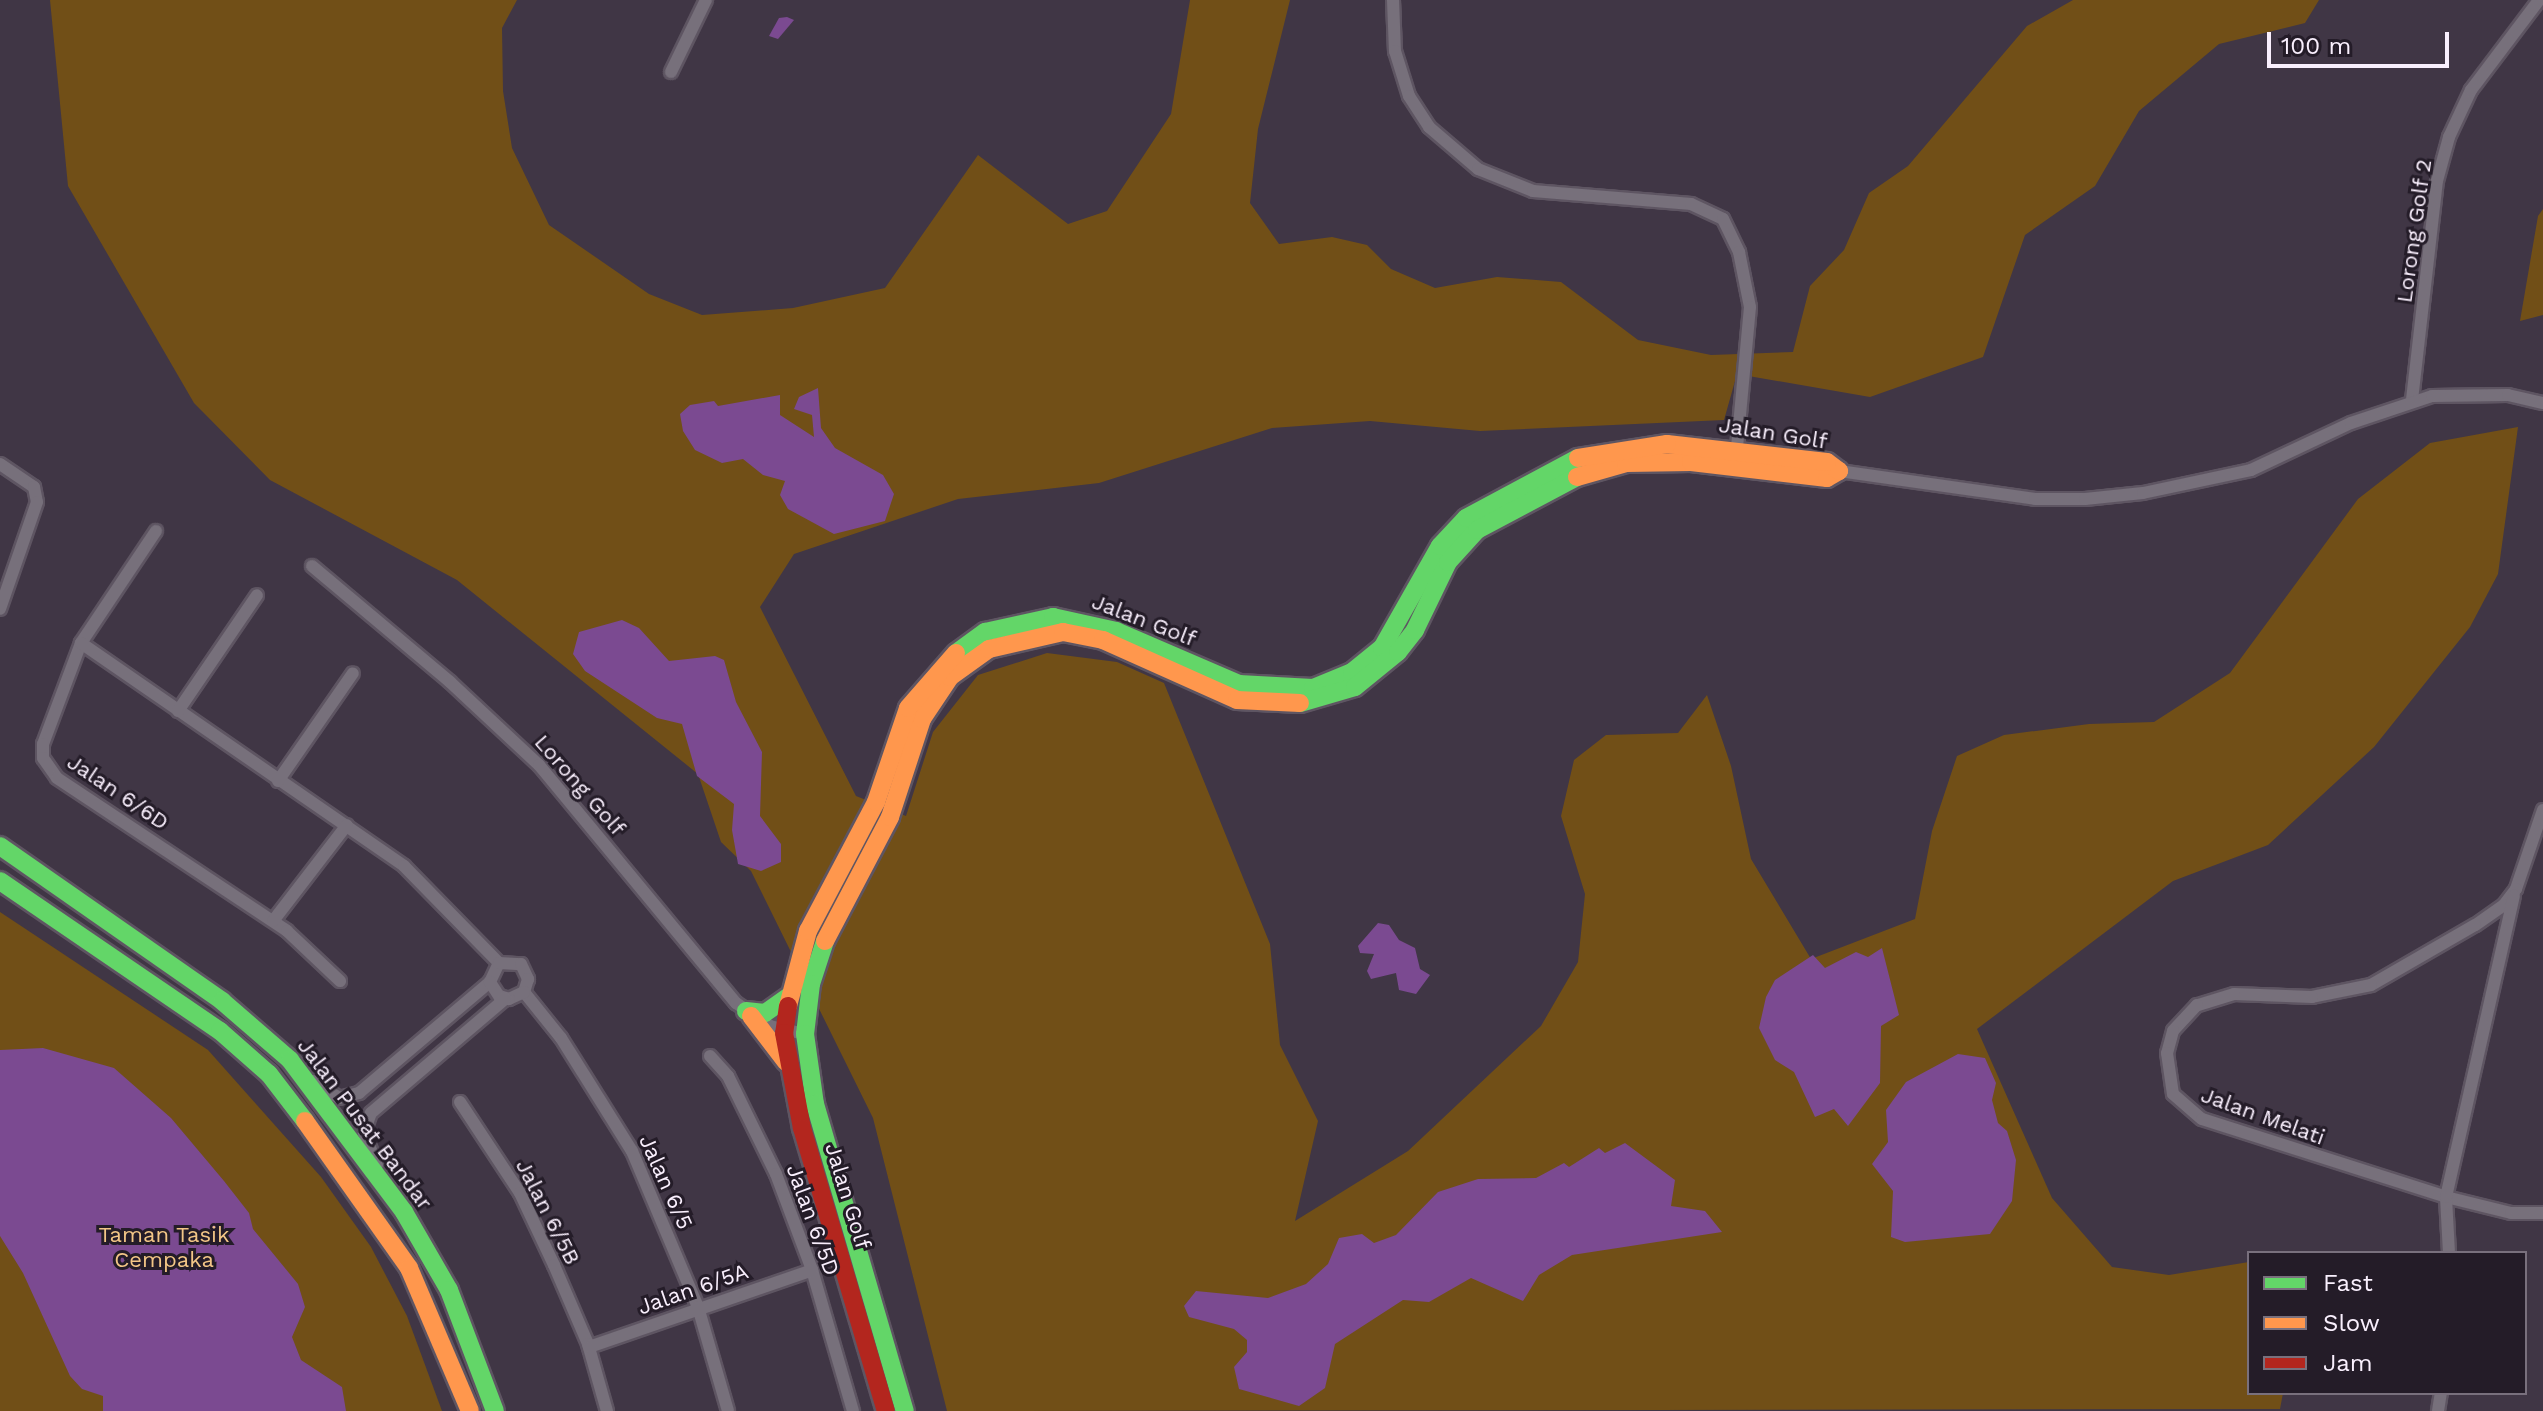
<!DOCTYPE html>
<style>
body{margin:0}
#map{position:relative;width:2543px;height:1411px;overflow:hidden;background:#403645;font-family:"Work Sans",sans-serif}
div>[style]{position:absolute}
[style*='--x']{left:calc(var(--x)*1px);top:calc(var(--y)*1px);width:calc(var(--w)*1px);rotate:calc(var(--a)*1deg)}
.green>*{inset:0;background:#714f17}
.water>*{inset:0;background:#7b4a91}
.roads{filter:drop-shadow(2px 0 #5e5562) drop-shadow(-2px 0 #5e5562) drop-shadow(0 2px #5e5562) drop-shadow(0 -2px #5e5562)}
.street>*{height:12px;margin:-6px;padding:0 6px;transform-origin:6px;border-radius:6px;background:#77707b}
.fast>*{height:18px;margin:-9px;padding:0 9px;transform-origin:9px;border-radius:9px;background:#63d668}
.slow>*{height:18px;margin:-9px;padding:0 9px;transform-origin:9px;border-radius:9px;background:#ff974d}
.jam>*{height:18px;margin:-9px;padding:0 9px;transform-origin:9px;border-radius:9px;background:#b3261e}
span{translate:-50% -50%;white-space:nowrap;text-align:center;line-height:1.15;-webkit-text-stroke:6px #241c28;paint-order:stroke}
.street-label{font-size:22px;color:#f9effd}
.park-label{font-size:22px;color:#f3c687}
.legend{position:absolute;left:2247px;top:1251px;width:280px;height:144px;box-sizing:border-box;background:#241c28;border:2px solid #79707d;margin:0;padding:10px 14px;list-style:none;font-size:24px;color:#f9effd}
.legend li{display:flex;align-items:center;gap:16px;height:40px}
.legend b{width:40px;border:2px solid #79707d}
.scale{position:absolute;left:2267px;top:32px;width:182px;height:36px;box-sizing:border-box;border:4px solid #f9effd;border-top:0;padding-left:10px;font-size:24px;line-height:28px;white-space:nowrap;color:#f9effd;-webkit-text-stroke:6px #241c28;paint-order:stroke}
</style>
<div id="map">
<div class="green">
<i style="clip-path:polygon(50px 0,517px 0,502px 28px,503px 91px,512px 148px,549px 225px,649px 294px,702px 315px,793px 308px,885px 288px,978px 155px,1068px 224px,1107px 211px,1171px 114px,1190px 0,1290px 0,1258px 129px,1250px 203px,1279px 244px,1332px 237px,1367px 245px,1391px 269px,1435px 288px,1497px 277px,1561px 282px,1638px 340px,1711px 355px,1793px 352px,1810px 286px,1844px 250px,1869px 193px,1908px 166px,2027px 26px,2073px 0,2319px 0,2305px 23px,2219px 44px,2139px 111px,2095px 186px,2025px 235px,1983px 357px,1870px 397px,1737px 374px,1724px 420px,1480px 431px,1370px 421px,1272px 428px,1099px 483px,958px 499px,794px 554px,760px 607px,856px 796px,906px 816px,933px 732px,978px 675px,1047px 653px,1117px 662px,1164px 683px,1270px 944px,1280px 1045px,1318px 1121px,1295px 1221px,1408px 1151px,1541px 1026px,1578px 962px,1585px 894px,1561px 816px,1574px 760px,1606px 735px,1678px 733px,1707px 695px,1731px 766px,1751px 859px,1811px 959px,1915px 919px,1932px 831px,1957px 756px,2004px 735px,2089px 724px,2154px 722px,2230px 673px,2358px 499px,2430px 443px,2518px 427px,2498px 574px,2470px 627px,2374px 747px,2268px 845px,2173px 881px,1977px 1029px,2052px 1198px,2112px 1267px,2169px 1275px,2249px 1262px,2249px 1393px,2283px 1393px,2280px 1409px,947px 1411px,873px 1118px,751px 871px,721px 842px,698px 774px,457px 580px,270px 480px,194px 403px,68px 186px)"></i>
<i style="clip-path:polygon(2543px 209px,2543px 315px,2520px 321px,2538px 216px)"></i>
<i style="clip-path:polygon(0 912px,208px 1050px,321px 1177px,371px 1247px,407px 1316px,442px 1411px,0 1411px)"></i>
</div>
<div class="water">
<i style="clip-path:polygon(787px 17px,794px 20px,778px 39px,769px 36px,779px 18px)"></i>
<i style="clip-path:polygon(818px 388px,821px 428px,835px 448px,883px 475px,894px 494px,885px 521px,834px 534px,788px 509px,780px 495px,785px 481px,763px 475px,743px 459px,722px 463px,695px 450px,683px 431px,680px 414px,690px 405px,714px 401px,718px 406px,780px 395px,780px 415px,814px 437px,812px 415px,794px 409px,799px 397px)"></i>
<i style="clip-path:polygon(622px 620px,639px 628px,669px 661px,715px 656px,724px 660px,736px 702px,762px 752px,760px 816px,781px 844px,781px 862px,761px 871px,738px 864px,732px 830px,734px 804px,697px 776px,682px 724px,657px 718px,585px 671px,573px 654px,579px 632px)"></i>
<i style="clip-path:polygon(1378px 923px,1389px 925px,1399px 940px,1415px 948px,1420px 969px,1430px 975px,1416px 994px,1399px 990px,1396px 973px,1371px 979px,1367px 971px,1374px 954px,1360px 953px,1358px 946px)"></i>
<i style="clip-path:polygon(1882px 948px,1899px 1015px,1881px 1026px,1880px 1083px,1848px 1126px,1834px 1109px,1815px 1117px,1794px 1072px,1775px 1060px,1759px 1028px,1766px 997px,1775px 980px,1813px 955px,1825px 968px,1856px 952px,1868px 957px)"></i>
<i style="clip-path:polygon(43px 1048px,114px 1068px,171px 1118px,224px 1181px,249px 1213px,253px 1229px,298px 1284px,305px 1307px,292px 1337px,301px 1360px,342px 1387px,346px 1411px,103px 1411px,103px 1396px,82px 1389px,70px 1376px,23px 1273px,0 1236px,0 1050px)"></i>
<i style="clip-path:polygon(1958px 1054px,1985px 1058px,1996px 1083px,1992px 1100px,1998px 1123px,2007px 1131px,2016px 1160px,2012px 1201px,1990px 1234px,1905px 1242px,1891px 1237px,1893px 1191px,1872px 1164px,1888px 1142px,1886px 1110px,1906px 1082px)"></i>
<i style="clip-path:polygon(1625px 1143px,1675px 1180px,1671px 1206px,1705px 1211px,1722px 1232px,1572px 1255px,1539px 1275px,1523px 1301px,1471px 1278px,1429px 1302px,1403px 1300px,1335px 1344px,1325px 1388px,1299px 1406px,1239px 1389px,1234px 1367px,1247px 1352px,1247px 1340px,1234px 1329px,1189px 1317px,1184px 1306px,1196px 1291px,1268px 1298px,1306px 1284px,1328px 1264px,1339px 1238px,1362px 1234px,1374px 1243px,1396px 1235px,1438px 1192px,1478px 1179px,1536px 1178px,1564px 1163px,1569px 1167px,1599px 1148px,1605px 1153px)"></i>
</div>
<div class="roads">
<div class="street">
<i style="--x:1393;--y:0;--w:51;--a:87.8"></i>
<i style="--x:1395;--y:51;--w:47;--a:72.7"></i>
<i style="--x:1409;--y:96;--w:37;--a:57"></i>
<i style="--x:1429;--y:127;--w:65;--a:40.6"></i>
<i style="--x:1478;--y:169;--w:59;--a:21.8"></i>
<i style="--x:1533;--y:191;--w:159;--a:4.7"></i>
<i style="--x:1691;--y:204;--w:35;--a:25"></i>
<i style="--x:1723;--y:219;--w:37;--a:64"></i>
<i style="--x:1739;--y:252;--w:56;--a:78.7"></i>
<i style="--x:1750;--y:307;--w:151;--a:95.3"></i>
<i style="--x:671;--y:72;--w:80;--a:-64.1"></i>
<i style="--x:2412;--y:400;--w:220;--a:-83.5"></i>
<i style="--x:2437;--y:181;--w:46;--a:-74.7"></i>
<i style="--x:2449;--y:137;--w:52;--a:-64.9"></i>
<i style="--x:2471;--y:90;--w:113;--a:-52.9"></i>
<i style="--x:0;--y:464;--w:41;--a:34.1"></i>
<i style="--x:34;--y:487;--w:15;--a:79"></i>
<i style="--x:37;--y:502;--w:113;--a:109.1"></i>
<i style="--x:1839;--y:471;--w:198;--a:8.1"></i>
<i style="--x:2035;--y:499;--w:50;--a:0"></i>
<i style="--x:2085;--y:499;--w:58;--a:-5.9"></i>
<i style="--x:2143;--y:493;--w:110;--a:-12"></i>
<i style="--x:2251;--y:470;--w:110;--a:-25.2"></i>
<i style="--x:2351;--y:423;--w:85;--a:-18.4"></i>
<i style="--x:2432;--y:396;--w:76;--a:-0.8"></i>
<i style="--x:2508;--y:395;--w:36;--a:13"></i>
<i style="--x:156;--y:531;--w:135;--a:123.8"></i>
<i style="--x:81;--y:643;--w:108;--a:110.6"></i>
<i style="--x:43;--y:744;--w:14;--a:90"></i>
<i style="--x:43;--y:758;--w:24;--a:55"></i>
<i style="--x:57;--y:778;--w:276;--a:33.6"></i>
<i style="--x:287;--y:931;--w:73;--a:43.3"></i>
<i style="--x:312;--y:566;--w:180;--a:40"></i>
<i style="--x:450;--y:682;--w:122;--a:43"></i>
<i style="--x:539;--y:765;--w:309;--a:50.4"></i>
<i style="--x:736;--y:1003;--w:41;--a:34.1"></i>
<i style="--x:770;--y:1026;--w:36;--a:13"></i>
<i style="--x:81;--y:643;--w:393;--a:34.6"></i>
<i style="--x:404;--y:866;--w:136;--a:45.6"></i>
<i style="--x:178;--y:711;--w:140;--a:-55.7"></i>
<i style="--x:278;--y:781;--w:131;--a:-55.2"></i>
<i style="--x:2543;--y:810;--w:83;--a:108.9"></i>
<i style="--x:2516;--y:889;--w:20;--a:127"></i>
<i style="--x:2504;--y:905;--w:35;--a:145"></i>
<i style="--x:2475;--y:925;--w:120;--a:150"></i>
<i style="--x:2371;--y:985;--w:60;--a:168.5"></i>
<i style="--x:2312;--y:997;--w:78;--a:-177.8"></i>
<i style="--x:2234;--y:994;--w:39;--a:163"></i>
<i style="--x:2197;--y:1005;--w:35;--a:133"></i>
<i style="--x:2173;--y:1031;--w:23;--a:105"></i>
<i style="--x:2167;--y:1053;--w:41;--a:81.7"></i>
<i style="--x:2173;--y:1094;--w:38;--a:41"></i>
<i style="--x:2202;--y:1119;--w:256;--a:17.7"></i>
<i style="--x:2446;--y:1197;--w:67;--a:13.8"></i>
<i style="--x:2511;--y:1213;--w:32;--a:0"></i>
<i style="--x:273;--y:921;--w:121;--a:-52.4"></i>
<i style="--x:524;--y:992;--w:59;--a:51.2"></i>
<i style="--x:561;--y:1038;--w:133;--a:57.9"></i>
<i style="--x:632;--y:1151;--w:169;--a:67.1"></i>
<i style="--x:698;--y:1307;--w:108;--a:73.9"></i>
<i style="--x:710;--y:1056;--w:27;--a:48"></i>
<i style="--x:728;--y:1076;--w:109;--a:63.9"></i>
<i style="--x:776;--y:1174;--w:103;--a:69.4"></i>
<i style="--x:812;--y:1270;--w:147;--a:73.8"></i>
<i style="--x:313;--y:1081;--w:31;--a:33"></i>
<i style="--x:339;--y:1098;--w:21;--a:-14"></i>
<i style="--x:359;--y:1093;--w:172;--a:-40.3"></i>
<i style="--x:490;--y:982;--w:21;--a:-65"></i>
<i style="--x:499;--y:963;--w:22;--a:3"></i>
<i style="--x:521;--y:964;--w:17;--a:65"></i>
<i style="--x:528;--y:979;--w:14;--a:107"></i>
<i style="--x:524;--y:992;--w:17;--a:155"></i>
<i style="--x:509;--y:999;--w:10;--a:-163"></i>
<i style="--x:499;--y:996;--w:17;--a:-123"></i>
<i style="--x:460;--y:1102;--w:109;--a:56.6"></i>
<i style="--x:520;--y:1193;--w:80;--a:64.7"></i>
<i style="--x:554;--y:1265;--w:86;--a:66.7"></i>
<i style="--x:588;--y:1344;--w:70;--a:74.2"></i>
<i style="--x:377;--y:1165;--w:35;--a:-112"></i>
<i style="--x:364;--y:1133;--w:21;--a:-71"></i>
<i style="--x:371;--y:1113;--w:177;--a:-40.4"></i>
<i style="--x:2449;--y:1253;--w:56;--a:-93.1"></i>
<i style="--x:2446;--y:1197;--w:309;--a:-77.3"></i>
<i style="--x:589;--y:1347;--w:236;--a:-19"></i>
<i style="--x:2438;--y:1411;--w:18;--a:-81"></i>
</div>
<div class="fast">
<i style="--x:956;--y:653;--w:36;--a:-36"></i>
<i style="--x:985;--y:632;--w:70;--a:-12.4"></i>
<i style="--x:1053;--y:617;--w:65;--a:12.5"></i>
<i style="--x:1116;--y:631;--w:134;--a:23.3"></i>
<i style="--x:1239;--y:684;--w:74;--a:3.1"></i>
<i style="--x:1313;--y:688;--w:42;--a:-22.3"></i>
<i style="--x:1352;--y:672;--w:38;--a:-39"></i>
<i style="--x:1382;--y:648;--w:117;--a:-60.4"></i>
<i style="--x:1440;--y:546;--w:38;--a:-47"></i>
<i style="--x:1466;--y:518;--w:127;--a:-28.2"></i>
<i style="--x:1300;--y:703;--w:57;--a:-16.2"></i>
<i style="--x:1355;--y:687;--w:55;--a:-39.1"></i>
<i style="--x:1398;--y:652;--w:28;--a:-52"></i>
<i style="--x:1415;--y:630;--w:76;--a:-64.1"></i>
<i style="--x:1448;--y:562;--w:43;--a:-47.8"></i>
<i style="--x:1477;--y:530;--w:113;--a:-27.9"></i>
<i style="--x:0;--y:846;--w:271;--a:34.9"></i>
<i style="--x:222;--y:1001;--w:90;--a:40.9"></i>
<i style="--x:290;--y:1060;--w:190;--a:53.1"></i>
<i style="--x:404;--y:1212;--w:90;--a:60"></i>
<i style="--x:449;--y:1290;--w:129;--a:69.2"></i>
<i style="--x:0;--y:881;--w:266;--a:34.3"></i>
<i style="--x:220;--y:1031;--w:65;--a:41.3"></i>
<i style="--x:269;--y:1074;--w:59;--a:52.5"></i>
<i style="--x:825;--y:941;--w:45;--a:108"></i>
<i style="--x:811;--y:984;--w:50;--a:96.8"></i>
<i style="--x:805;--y:1034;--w:71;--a:81.9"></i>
<i style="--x:815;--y:1104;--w:320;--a:73.7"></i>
<i style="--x:746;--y:1011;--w:19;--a:6"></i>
<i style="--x:765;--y:1013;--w:28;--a:-35"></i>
</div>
<div class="slow">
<i style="--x:1577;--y:477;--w:51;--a:-15.9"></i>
<i style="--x:1626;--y:463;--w:65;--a:-0.9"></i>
<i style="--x:1691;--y:462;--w:137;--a:6.7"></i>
<i style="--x:1827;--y:478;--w:14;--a:-30"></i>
<i style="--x:1839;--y:471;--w:15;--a:-143"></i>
<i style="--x:1827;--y:462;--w:161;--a:-173.6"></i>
<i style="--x:1667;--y:444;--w:90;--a:171.1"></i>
<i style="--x:825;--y:941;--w:140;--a:-62.3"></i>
<i style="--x:890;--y:817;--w:103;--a:-71.9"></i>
<i style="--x:922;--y:719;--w:50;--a:-56.3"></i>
<i style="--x:950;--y:677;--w:48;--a:-35.7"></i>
<i style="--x:989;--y:649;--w:76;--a:-12.9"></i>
<i style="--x:1063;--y:632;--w:41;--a:11.3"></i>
<i style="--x:1103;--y:640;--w:147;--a:24.1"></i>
<i style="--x:1237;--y:700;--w:63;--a:2.7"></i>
<i style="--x:788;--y:1006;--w:78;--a:-75.1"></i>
<i style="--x:808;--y:931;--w:146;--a:-62.2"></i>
<i style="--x:876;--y:802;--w:99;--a:-71.2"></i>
<i style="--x:908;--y:708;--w:73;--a:-48.9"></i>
<i style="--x:751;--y:1016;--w:58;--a:52.7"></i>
<i style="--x:305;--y:1121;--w:180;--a:54.7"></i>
<i style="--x:409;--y:1268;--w:155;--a:66.9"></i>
</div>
<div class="jam">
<i style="--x:788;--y:1006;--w:27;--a:98"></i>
<i style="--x:784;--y:1033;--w:97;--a:79.3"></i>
<i style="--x:802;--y:1128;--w:295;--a:73.5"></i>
</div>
</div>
<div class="street-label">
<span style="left:2414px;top:231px;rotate:-82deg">Lorong Golf 2</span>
<span style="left:1773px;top:433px;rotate:9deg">Jalan Golf</span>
<span style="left:1144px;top:620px;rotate:21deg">Jalan Golf</span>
<span style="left:580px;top:785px;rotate:49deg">Lorong Golf</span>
<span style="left:118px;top:792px;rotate:34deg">Jalan 6/6D</span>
<span style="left:2263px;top:1116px;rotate:20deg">Jalan Melati</span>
<span style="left:365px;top:1124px;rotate:53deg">Jalan Pusat Bandar</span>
<span style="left:666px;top:1182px;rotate:66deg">Jalan 6/5</span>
<span style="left:848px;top:1196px;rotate:73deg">Jalan Golf</span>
<span style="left:548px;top:1212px;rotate:63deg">Jalan 6/5B</span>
<span style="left:813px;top:1220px;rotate:70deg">Jalan 6/5D</span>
<span style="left:693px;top:1289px;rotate:-19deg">Jalan 6/5A</span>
</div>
<div class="park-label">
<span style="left:164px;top:1247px">Taman Tasik<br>Cempaka</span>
</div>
<ul class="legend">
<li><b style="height:10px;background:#63d668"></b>Fast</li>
<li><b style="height:10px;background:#ff974d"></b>Slow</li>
<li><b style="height:10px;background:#b3261e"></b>Jam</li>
</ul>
<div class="scale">100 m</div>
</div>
